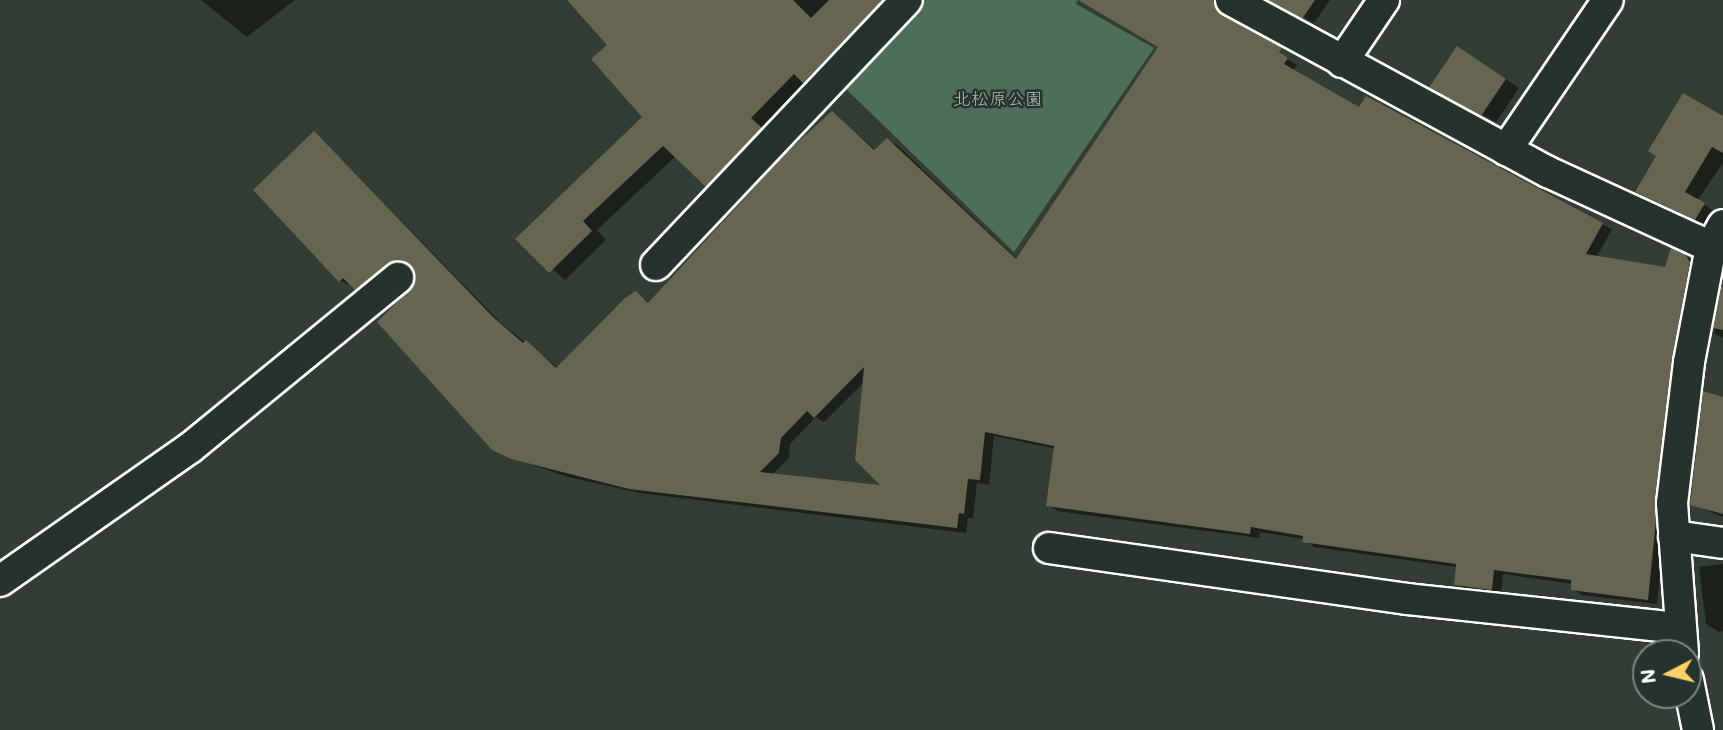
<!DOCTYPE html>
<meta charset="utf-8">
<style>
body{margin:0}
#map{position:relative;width:1723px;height:730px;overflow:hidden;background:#333d34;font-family:Mali,"Klee One",sans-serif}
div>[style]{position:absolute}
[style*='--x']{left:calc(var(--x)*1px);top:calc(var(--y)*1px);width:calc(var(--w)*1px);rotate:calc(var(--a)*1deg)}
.green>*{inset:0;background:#4e6e59}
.shadow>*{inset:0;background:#0007}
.building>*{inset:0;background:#666551;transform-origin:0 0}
.roads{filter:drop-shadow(2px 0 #fff) drop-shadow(-2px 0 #fff) drop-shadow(0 2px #fff) drop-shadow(0 -2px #fff)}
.minor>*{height:30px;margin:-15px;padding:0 15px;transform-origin:15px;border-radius:15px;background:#26332d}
span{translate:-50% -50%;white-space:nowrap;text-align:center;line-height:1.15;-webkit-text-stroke:5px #26332d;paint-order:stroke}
.park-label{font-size:18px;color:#afbeb4}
.north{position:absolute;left:1632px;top:639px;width:70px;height:70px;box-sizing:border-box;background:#26332d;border:2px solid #7d8581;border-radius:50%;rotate:263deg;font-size:19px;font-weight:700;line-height:28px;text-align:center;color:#fff}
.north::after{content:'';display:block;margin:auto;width:24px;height:32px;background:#ffd166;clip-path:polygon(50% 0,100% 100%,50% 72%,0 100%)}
</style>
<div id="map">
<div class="green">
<i style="clip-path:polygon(925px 0,1078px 0,1076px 4px,1154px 48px,1014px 252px,844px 87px)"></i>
</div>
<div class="shadow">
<i style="clip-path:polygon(201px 0,295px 0,247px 37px)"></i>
<i style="clip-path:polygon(569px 0,900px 0,765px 127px,776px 138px,722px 194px,676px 156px,597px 230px,606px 240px,565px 280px,518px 239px,645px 117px,609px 45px)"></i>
<i style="clip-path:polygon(evenodd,1104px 0,1185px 0,1297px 65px,1293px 71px,1360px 110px,1612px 229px,1596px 258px,1666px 269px,1672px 250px,1700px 264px,1681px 366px,1657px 604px,1582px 595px,1573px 589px,1573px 584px,1503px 574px,1501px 594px,1465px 590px,1456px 584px,1457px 567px,1314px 547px,1304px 539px,1260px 532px,1259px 538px,1057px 511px,1048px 505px,1056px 449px,994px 436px,989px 485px,977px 483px,973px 518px,968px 518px,966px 533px,640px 493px,568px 477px,504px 455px,413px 268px,405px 265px,366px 295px,340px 280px,315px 133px,503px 325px,558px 368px,636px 293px,650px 303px,832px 113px,876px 150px,887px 140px,897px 145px,1018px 260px,1161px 46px,1104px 0,865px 381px,884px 488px,772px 475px,789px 458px,790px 444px,816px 417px,824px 422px,865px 381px)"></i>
<i style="clip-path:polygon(1271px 0,1330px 0,1314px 23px)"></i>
<i style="clip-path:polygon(1471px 56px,1519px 88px,1496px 122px,1433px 88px)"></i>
<i style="clip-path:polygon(1723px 118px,1723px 163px,1697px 201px,1723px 216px,1718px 231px,1650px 199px,1658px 156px)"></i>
<i style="clip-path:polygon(1723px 287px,1723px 338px,1714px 333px)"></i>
<i style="clip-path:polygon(1723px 399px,1723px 517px,1692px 504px)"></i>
<i style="clip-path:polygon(1723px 564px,1723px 631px,1719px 632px,1706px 624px,1699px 567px)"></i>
</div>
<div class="building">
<i style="clip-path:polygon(567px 0,793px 0,811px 18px,829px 0,883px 0,803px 83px,794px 74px,751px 118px,762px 128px,706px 187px,663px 146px,583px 221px,592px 231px,549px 273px,515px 239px,642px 117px,591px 59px,607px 45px)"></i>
<i style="clip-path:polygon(evenodd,1078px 0,1214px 0,1223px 15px,1282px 48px,1279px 52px,1288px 58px,1284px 64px,1359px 107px,1366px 96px,1603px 223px,1586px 254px,1665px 267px,1671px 248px,1685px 254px,1690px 262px,1672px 360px,1648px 600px,1571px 590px,1571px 580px,1494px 570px,1492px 590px,1454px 585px,1456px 564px,1302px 542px,1303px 536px,1251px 527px,1250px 534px,1046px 506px,1054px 446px,985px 432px,980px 480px,968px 479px,964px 514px,959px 513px,957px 528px,629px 489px,511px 459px,492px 450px,377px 322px,414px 285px,411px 266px,395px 261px,355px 290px,343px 278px,339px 282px,253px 190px,314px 131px,493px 317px,523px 343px,526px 340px,556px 368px,625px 298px,636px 291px,648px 303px,787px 152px,832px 111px,874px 150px,887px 138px,1016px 259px,1158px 47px,1078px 0,864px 367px,855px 460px,880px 485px,760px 472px,779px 453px,781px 438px,807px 411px,814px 418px,864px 367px)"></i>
<i style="clip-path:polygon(1268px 0,1315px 0,1302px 19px)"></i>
<i style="left:1457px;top:46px;width:59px;height:50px;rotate:34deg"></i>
<i style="clip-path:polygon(1683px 93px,1723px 116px,1723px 153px,1712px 147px,1685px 192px,1705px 203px,1695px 220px,1635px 192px,1656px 156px,1648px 151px)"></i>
<i style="clip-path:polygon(1721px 287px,1723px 287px,1723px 330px,1713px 328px)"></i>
<i style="clip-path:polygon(1703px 391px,1723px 397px,1723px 514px,1690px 505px)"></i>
</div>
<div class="roads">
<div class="minor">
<i style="--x:1231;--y:0;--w:361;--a:28.5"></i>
<i style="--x:1548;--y:172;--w:179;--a:24.7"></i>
<i style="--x:1342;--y:62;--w:75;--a:-55.9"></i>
<i style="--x:1506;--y:150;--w:181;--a:-55.8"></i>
<i style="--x:656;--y:265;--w:365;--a:-46.6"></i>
<i style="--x:1674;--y:536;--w:49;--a:8.1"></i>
<i style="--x:1049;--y:548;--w:362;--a:8.1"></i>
<i style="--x:1407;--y:599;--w:273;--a:6.1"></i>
<i style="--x:0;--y:581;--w:232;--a:-35"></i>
<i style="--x:190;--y:448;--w:269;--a:-39.3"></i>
<i style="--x:1683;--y:653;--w:150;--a:-94.2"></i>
<i style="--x:1672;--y:503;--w:142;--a:-83.1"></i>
<i style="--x:1689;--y:362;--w:117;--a:-79.2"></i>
<i style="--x:1711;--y:247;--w:25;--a:-61"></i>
<i style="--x:1688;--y:680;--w:51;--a:78.7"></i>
</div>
</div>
<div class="park-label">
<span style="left:998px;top:98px">北松原公園</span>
</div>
<div class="north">N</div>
</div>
